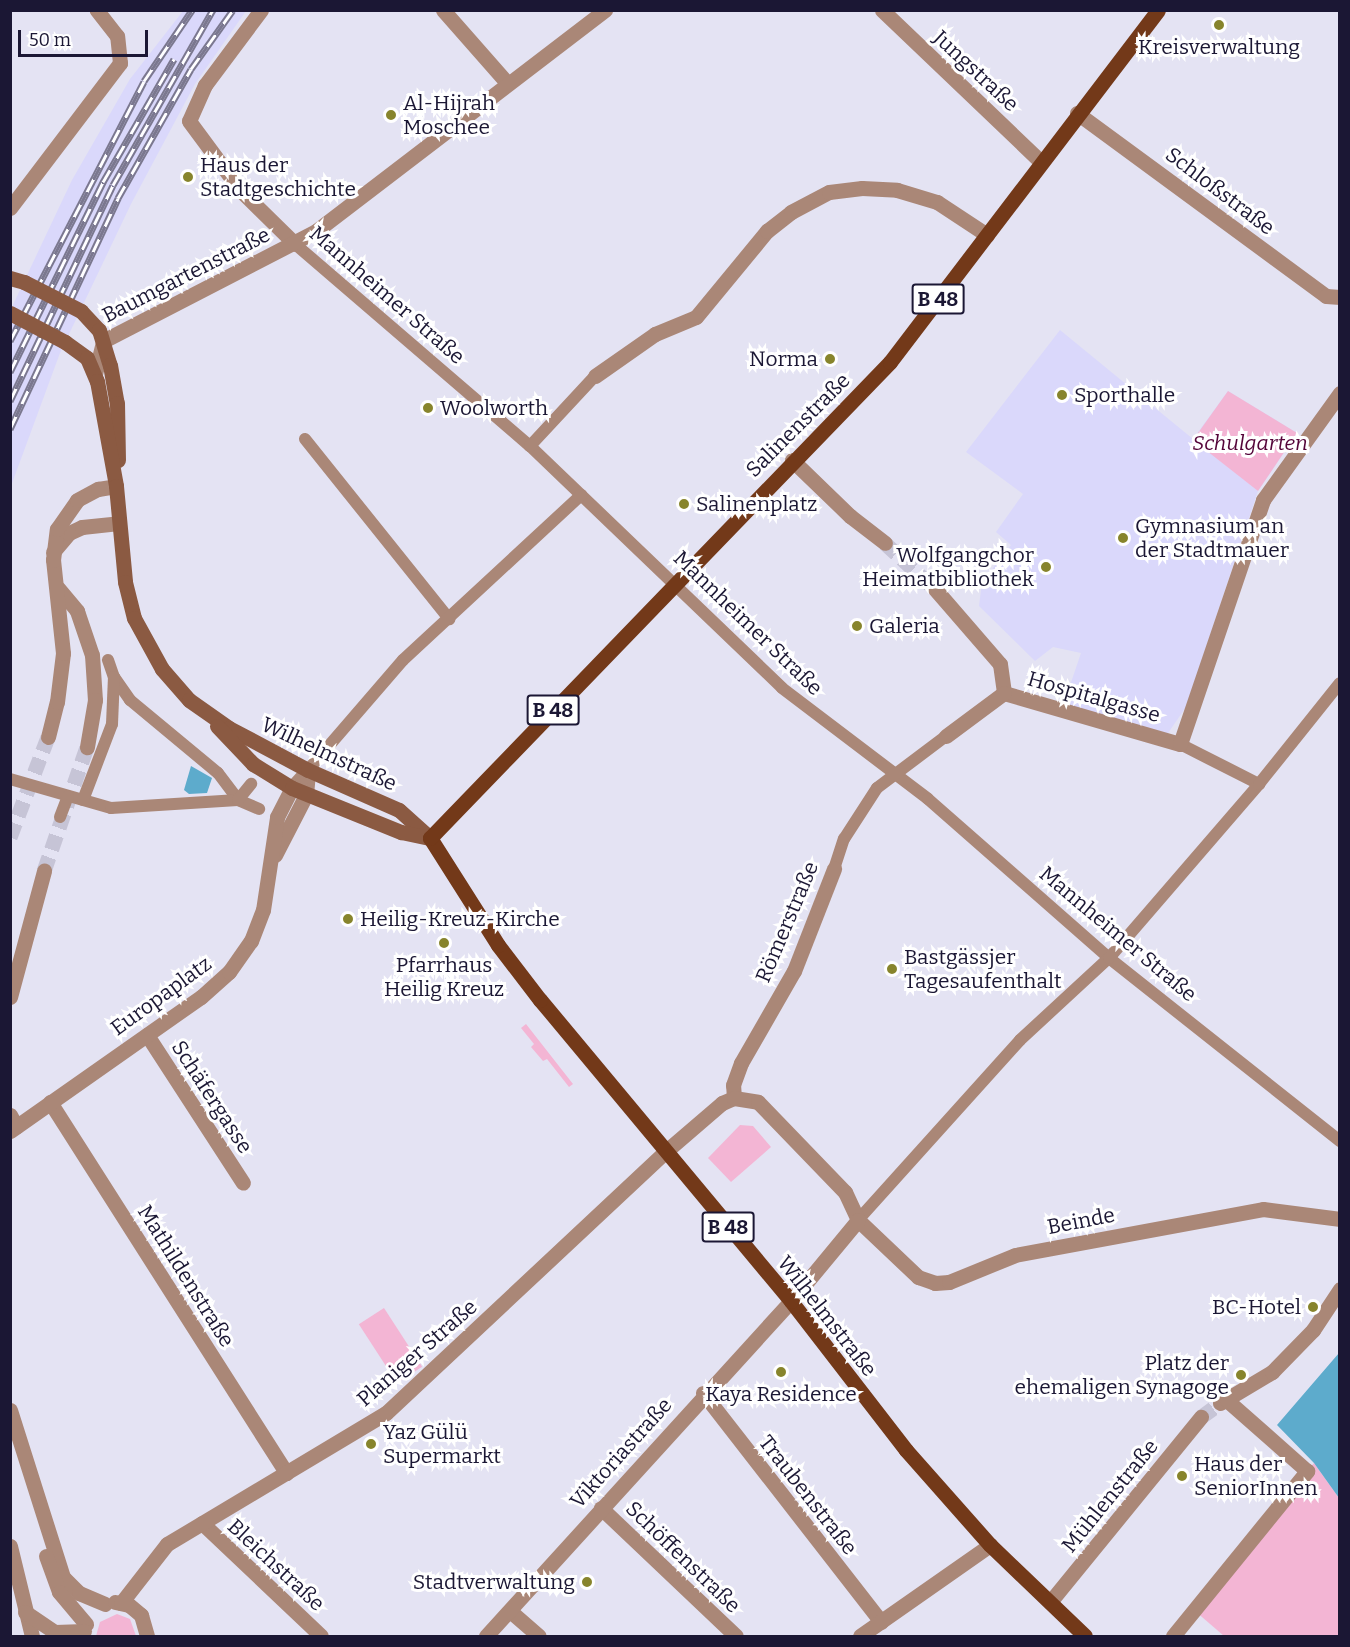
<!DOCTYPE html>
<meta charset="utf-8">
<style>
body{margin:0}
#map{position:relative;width:1350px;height:1647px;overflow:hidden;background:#e4e3f3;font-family:Bitter,serif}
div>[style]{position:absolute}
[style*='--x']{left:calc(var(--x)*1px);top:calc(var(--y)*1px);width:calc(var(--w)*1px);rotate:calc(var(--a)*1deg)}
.built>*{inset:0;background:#dad8fb}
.green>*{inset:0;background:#f3b5d4;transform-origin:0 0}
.water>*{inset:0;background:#5dabcc}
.minor-tunnel>*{height:15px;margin-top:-7.5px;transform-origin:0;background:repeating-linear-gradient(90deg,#c6c4d6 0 15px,transparent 0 23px)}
.pedestrian>*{height:12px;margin:-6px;padding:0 6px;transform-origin:6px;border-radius:6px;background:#aa8777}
.minor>*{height:15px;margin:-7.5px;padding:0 7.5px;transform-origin:7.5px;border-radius:7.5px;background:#aa8777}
.tertiary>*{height:15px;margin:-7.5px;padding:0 7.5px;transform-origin:7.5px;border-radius:7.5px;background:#aa8777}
.secondary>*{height:15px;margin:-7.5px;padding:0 7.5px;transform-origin:7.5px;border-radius:7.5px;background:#8b5a42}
.primary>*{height:15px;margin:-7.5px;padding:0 7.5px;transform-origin:7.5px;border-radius:7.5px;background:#733919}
.rail>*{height:7px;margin-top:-3.5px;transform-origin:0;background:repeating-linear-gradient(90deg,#fff 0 14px,#7b788f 0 28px);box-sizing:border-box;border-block:2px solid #7b788f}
.secondary-bridge>*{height:15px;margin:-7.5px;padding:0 7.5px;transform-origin:7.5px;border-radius:7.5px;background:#8b5a42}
.dots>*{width:16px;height:16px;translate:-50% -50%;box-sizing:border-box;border:3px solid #fff;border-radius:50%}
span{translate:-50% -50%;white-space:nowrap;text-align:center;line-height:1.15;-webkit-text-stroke:6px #fff;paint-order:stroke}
.shield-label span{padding:2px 4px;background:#fff;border:2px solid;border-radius:4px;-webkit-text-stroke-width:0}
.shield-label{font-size:20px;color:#1b1734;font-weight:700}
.poi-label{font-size:21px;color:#1b1734}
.left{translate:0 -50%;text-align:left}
.right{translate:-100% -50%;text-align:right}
.street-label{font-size:21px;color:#1b1734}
.park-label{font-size:21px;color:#540439;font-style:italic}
.frame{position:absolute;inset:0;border:12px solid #1b1734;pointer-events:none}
.scale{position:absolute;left:18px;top:30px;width:130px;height:27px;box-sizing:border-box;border:3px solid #1b1734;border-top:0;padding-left:8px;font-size:18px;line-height:21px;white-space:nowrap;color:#1b1734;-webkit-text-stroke:4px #fff;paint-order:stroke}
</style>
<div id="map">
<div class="built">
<i style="clip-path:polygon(183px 11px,246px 11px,195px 84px,131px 204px,60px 353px,11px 486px,11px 309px,72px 180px,130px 79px)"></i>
<i style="clip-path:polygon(1060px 330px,1193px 439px,1228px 391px,1297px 433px,1258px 491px,1186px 707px,1166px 736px,1063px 706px,1081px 653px,1053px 647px,1035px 661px,979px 606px,982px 582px,1011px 545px,996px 532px,1023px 494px,966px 452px)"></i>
</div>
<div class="green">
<i style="clip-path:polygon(1228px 391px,1297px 433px,1258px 491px,1193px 440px)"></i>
<i style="clip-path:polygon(526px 1024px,573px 1084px,569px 1087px,547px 1059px,543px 1061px,531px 1047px,534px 1044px,521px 1028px)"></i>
<i style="clip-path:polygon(740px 1125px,753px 1126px,771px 1147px,731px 1182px,708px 1158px)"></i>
<i style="left:384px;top:1308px;width:70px;height:30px;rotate:57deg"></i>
<i style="clip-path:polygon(1314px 1463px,1339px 1498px,1339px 1636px,1224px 1636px,1195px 1611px)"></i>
<i style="clip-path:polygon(117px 1614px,130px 1619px,136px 1636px,96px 1636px,100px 1622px)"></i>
</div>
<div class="water">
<i style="clip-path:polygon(191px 766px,212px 778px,207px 793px,189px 794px,184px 790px)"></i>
<i style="clip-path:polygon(1339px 1353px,1339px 1498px,1314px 1463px,1277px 1425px)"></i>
</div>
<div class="minor-tunnel">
<i style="--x:885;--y:543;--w:68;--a:42.6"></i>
<i style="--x:10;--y:837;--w:107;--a:-69.2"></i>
<i style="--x:44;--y:871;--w:131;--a:-70.9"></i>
<i style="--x:1201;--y:1417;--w:22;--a:-36"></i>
</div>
<div class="pedestrian">
<i style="--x:295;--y:244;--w:310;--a:40.7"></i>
<i style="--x:530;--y:446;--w:349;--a:43.8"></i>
<i style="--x:782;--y:688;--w:183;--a:37.2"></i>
<i style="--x:928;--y:799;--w:241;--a:41.3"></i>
<i style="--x:1109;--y:958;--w:295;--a:38.4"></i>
<i style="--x:305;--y:439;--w:231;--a:51.3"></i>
<i style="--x:530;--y:446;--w:96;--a:-47.1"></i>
<i style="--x:108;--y:660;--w:18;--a:71"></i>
<i style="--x:114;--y:677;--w:28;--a:55"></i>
<i style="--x:130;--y:700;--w:114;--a:39.7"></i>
<i style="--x:218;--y:773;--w:34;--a:53"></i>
<i style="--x:238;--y:800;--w:23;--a:23"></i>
<i style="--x:1180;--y:744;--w:89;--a:26.9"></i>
<i style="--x:308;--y:770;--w:145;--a:-49.2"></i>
<i style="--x:403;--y:660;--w:243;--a:-42.8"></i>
<i style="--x:10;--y:779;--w:105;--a:16"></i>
<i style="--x:111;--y:808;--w:127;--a:-3.6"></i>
<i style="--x:238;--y:800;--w:21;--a:-51"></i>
<i style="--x:83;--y:800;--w:81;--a:-69.1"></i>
<i style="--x:112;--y:724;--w:47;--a:-87.6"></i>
<i style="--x:60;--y:817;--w:22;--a:-69"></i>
<i style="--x:834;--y:869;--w:32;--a:-72"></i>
<i style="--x:844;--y:839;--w:61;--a:-57.1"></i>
<i style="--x:877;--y:788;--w:86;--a:-37"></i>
<i style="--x:858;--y:1220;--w:242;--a:-48"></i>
<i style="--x:1020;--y:1040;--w:121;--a:-42.7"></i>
<i style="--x:1109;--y:958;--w:230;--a:-49.2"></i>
<i style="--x:1259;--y:784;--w:129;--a:-51.3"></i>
</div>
<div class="minor">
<i style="--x:261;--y:10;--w:94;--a:126.7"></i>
<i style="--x:205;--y:85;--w:39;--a:114"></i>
<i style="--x:189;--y:121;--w:86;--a:53.5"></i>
<i style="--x:240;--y:190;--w:77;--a:44.5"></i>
<i style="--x:443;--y:10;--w:98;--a:48.7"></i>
<i style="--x:882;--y:10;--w:220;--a:43.7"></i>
<i style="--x:1077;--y:113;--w:309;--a:36.3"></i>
<i style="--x:1326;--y:296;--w:14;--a:4"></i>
<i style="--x:95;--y:374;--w:34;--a:-76"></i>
<i style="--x:103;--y:341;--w:240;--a:-27.3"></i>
<i style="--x:316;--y:231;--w:364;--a:-37.4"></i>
<i style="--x:595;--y:376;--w:73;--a:-35"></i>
<i style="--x:655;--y:334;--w:44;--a:-22.5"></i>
<i style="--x:696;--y:317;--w:112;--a:-50.5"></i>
<i style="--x:767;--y:231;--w:31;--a:-38"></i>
<i style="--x:791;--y:212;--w:43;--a:-27.8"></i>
<i style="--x:829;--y:192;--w:33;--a:-7"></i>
<i style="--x:862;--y:188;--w:35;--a:3"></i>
<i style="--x:897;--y:190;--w:42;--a:16.7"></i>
<i style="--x:937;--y:202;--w:60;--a:33.4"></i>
<i style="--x:792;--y:460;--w:81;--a:44"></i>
<i style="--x:850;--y:516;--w:44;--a:37.6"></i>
<i style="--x:53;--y:552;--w:25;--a:-50"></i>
<i style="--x:69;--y:533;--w:14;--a:-25"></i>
<i style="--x:82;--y:527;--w:37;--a:-6"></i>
<i style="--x:58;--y:588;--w:30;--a:50"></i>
<i style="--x:77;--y:611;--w:46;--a:71.2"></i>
<i style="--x:92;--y:655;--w:45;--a:86.2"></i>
<i style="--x:95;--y:700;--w:48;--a:99.7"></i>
<i style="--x:935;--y:589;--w:99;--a:49.1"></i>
<i style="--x:1000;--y:664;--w:29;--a:82"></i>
<i style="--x:1004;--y:693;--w:183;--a:16.2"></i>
<i style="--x:1180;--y:744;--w:258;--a:-71.2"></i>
<i style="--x:1263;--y:500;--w:132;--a:-54.3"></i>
<i style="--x:946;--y:736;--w:72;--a:-36.6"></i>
<i style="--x:48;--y:737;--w:36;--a:-76"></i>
<i style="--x:57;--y:702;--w:49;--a:-83"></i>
<i style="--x:63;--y:653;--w:94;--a:-96.1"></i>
<i style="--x:53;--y:560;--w:31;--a:-83"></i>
<i style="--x:57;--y:529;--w:35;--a:-55"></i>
<i style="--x:77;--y:500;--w:24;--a:-28"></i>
<i style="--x:98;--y:489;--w:18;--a:-9"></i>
<i style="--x:10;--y:997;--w:131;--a:-74.9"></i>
<i style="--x:147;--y:1035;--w:176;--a:57"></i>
<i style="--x:734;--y:1098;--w:13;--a:-94"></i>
<i style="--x:733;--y:1085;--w:23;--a:-70"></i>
<i style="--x:741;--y:1063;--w:106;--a:-60.1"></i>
<i style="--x:794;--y:971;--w:110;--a:-68.6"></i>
<i style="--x:50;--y:1102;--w:440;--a:57.5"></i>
<i style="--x:10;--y:1115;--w:13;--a:61"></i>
<i style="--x:665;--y:1152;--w:75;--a:-40.7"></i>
<i style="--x:722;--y:1103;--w:13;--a:-23"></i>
<i style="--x:734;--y:1098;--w:24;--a:9"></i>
<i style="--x:758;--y:1102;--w:125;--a:46"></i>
<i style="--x:845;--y:1192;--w:31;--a:65"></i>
<i style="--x:858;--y:1220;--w:83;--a:43.5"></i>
<i style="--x:918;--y:1277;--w:18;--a:19"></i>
<i style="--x:935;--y:1283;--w:14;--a:-4"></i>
<i style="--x:949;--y:1282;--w:71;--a:-22.2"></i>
<i style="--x:1015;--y:1255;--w:252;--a:-10.5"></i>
<i style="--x:1263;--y:1209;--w:78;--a:7.4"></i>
<i style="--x:791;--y:1301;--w:105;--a:-50.4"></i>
<i style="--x:703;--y:1393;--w:290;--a:52.1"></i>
<i style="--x:1220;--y:1403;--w:61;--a:-30.8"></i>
<i style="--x:1272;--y:1372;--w:59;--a:-45.7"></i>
<i style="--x:1313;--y:1330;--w:49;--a:-56.6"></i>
<i style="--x:601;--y:1508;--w:186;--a:43.5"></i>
<i style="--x:202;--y:1523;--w:164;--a:43.5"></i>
<i style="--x:1050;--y:1602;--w:239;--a:-50.8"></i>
<i style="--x:510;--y:1611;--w:38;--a:41"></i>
<i style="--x:860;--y:1636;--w:159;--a:-35"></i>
<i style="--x:1173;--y:1636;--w:213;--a:-50.9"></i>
<i style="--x:1307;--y:1471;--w:106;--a:-138.5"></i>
</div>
<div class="tertiary">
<i style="--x:10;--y:208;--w:182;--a:-52.8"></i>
<i style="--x:120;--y:63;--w:27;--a:-96"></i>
<i style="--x:117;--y:36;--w:33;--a:-128"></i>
<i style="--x:275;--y:855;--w:68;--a:-62.7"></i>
<i style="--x:306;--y:795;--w:25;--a:-85"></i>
<i style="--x:10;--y:1131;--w:233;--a:-35.1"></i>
<i style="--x:201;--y:997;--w:38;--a:-42"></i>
<i style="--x:229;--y:972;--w:38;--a:-55"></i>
<i style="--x:251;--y:941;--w:33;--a:-69"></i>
<i style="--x:263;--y:910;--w:94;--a:-81.4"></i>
<i style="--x:277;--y:817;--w:33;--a:-63"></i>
<i style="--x:292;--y:788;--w:24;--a:-48"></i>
<i style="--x:10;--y:1410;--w:175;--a:72.4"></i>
<i style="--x:63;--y:1577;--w:23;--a:45"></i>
<i style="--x:79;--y:1593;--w:28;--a:23"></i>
<i style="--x:10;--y:1546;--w:93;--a:76.3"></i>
<i style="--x:46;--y:1556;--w:38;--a:70"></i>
<i style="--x:59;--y:1592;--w:42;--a:49.8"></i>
<i style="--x:115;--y:1602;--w:14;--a:12"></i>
<i style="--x:129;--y:1605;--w:16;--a:40"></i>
<i style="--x:141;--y:1615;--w:22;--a:74"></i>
<i style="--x:121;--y:1603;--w:75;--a:-52.1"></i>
<i style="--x:167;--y:1544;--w:255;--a:-30.9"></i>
<i style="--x:386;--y:1413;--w:382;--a:-43.1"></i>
<i style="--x:25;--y:1612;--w:36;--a:34"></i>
<i style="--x:55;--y:1632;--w:29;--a:-2"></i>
<i style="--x:486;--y:1636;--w:453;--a:-47.7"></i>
</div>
<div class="secondary">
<i style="--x:10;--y:278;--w:15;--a:16"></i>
<i style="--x:81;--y:311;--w:26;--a:47"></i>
<i style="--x:99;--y:330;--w:37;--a:73"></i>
<i style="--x:110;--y:365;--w:39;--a:80"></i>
<i style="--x:117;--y:403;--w:57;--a:89"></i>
<i style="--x:65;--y:342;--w:27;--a:36"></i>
<i style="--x:87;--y:358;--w:25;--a:67"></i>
<i style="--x:97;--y:381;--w:107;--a:79.7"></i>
<i style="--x:116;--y:486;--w:96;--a:84.6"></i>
<i style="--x:125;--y:582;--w:37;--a:76"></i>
<i style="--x:134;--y:618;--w:58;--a:61.2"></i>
<i style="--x:162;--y:669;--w:41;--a:48.9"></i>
<i style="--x:189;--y:700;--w:49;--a:35"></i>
<i style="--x:229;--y:728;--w:89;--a:28"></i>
<i style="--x:308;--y:770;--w:99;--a:23.7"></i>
<i style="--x:399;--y:810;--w:42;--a:42.1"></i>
<i style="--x:217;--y:726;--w:52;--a:46.5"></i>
<i style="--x:253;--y:764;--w:46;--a:31.6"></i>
<i style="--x:292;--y:788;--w:118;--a:22"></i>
<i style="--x:401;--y:832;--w:30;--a:12"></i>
</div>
<div class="primary">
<i style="--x:1085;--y:1636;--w:132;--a:-136.2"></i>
<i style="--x:990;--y:1545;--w:127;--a:-131.5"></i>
<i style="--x:906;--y:1450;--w:188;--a:-127.7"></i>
<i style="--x:791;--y:1301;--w:392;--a:-129.8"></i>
<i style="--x:540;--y:1000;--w:69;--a:-127.4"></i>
<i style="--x:498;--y:945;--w:127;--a:-122.4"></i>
<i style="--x:430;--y:838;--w:662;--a:-45.98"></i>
<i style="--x:890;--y:362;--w:442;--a:-52.7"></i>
</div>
<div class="rail">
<i style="--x:10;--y:341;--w:292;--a:-62.7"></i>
<i style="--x:144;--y:81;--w:86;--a:-55.9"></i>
<i style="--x:10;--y:372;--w:212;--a:-63.9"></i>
<i style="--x:103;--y:182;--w:142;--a:-60"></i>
<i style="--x:10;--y:401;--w:239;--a:-64.5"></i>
<i style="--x:113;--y:185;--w:202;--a:-60.3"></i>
<i style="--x:10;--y:429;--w:255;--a:-64.9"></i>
<i style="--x:118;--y:198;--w:148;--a:-60.5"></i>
<i style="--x:191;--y:69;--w:72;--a:-54.6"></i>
</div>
<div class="secondary-bridge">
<i style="--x:24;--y:282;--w:64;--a:27"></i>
<i style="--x:10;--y:313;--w:62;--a:27.8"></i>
</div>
<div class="dots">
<i style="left:1219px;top:25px;background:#87842c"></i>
<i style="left:391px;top:115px;background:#87842c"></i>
<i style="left:188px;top:177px;background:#87842c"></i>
<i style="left:830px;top:359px;background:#87842c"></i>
<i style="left:1062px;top:395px;background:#87842c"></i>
<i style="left:428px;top:408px;background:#87842c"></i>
<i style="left:684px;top:504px;background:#87842c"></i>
<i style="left:1123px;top:538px;background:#87842c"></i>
<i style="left:1046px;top:567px;background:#87842c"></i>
<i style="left:857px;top:626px;background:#87842c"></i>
<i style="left:348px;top:919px;background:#87842c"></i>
<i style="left:444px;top:943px;background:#87842c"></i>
<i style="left:892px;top:969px;background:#87842c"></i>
<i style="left:1313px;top:1307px;background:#87842c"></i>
<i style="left:781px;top:1372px;background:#87842c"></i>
<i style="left:1241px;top:1375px;background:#87842c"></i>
<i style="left:371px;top:1444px;background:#87842c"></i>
<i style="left:1182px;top:1476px;background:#87842c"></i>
<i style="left:587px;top:1582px;background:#87842c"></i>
</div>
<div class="shield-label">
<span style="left:938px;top:299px">B 48</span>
<span style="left:553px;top:710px">B 48</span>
<span style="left:728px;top:1227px">B 48</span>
</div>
<div class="poi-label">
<span style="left:1219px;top:47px">Kreisverwaltung</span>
<span class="left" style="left:403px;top:115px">Al-Hijrah<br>Moschee</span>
<span class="left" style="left:200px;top:177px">Haus der<br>Stadtgeschichte</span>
<span class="right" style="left:818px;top:359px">Norma</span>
<span class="left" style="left:1074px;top:395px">Sporthalle</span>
<span class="left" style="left:440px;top:408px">Woolworth</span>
<span class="left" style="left:696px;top:504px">Salinenplatz</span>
<span class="left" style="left:1135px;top:538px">Gymnasium an<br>der Stadtmauer</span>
<span class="right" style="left:1034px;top:567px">Wolfgangchor<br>Heimatbibliothek</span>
<span class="left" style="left:869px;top:626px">Galeria</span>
<span class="left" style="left:360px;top:919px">Heilig-Kreuz-Kirche</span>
<span class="left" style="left:904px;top:969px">Bastgässjer<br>Tagesaufenthalt</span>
<span style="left:444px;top:977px">Pfarrhaus<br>Heilig Kreuz</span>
<span class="right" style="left:1301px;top:1307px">BC-Hotel</span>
<span class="right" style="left:1229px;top:1375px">Platz der<br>ehemaligen Synagoge</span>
<span style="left:781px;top:1394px">Kaya Residence</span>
<span class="left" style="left:383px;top:1444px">Yaz Gülü<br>Supermarkt</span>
<span class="left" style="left:1194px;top:1476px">Haus der<br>SeniorInnen</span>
<span class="right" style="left:575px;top:1582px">Stadtverwaltung</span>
</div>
<div class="street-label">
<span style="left:976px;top:71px;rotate:43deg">Jungstraße</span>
<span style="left:1220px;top:191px;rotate:37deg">Schloßstraße</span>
<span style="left:186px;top:275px;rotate:-27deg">Baumgartenstraße</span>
<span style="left:387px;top:295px;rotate:41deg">Mannheimer Straße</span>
<span style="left:798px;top:425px;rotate:-45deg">Salinenstraße</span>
<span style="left:748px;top:623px;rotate:44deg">Mannheimer Straße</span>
<span style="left:1094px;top:697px;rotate:16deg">Hospitalgasse</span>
<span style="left:329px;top:754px;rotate:25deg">Wilhelmstraße</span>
<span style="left:787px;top:922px;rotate:-67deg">Römerstraße</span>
<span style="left:1118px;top:934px;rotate:40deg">Mannheimer Straße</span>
<span style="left:161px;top:996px;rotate:-36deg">Europaplatz</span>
<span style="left:212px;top:1097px;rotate:57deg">Schäfergasse</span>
<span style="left:1081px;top:1221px;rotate:-11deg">Beinde</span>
<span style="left:186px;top:1276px;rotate:58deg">Mathildenstraße</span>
<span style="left:827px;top:1316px;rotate:52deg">Wilhelmstraße</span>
<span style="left:417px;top:1353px;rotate:-41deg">Planiger Straße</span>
<span style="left:621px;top:1453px;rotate:-48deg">Viktoriastraße</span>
<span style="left:808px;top:1495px;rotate:52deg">Traubenstraße</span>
<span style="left:1110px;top:1496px;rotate:-51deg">Mühlenstraße</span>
<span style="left:683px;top:1557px;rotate:44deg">Schöffenstraße</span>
<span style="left:276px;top:1565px;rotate:43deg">Bleichstraße</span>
</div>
<div class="park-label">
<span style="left:1250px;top:443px">Schulgarten</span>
</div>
<div class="frame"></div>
<div class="scale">50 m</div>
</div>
